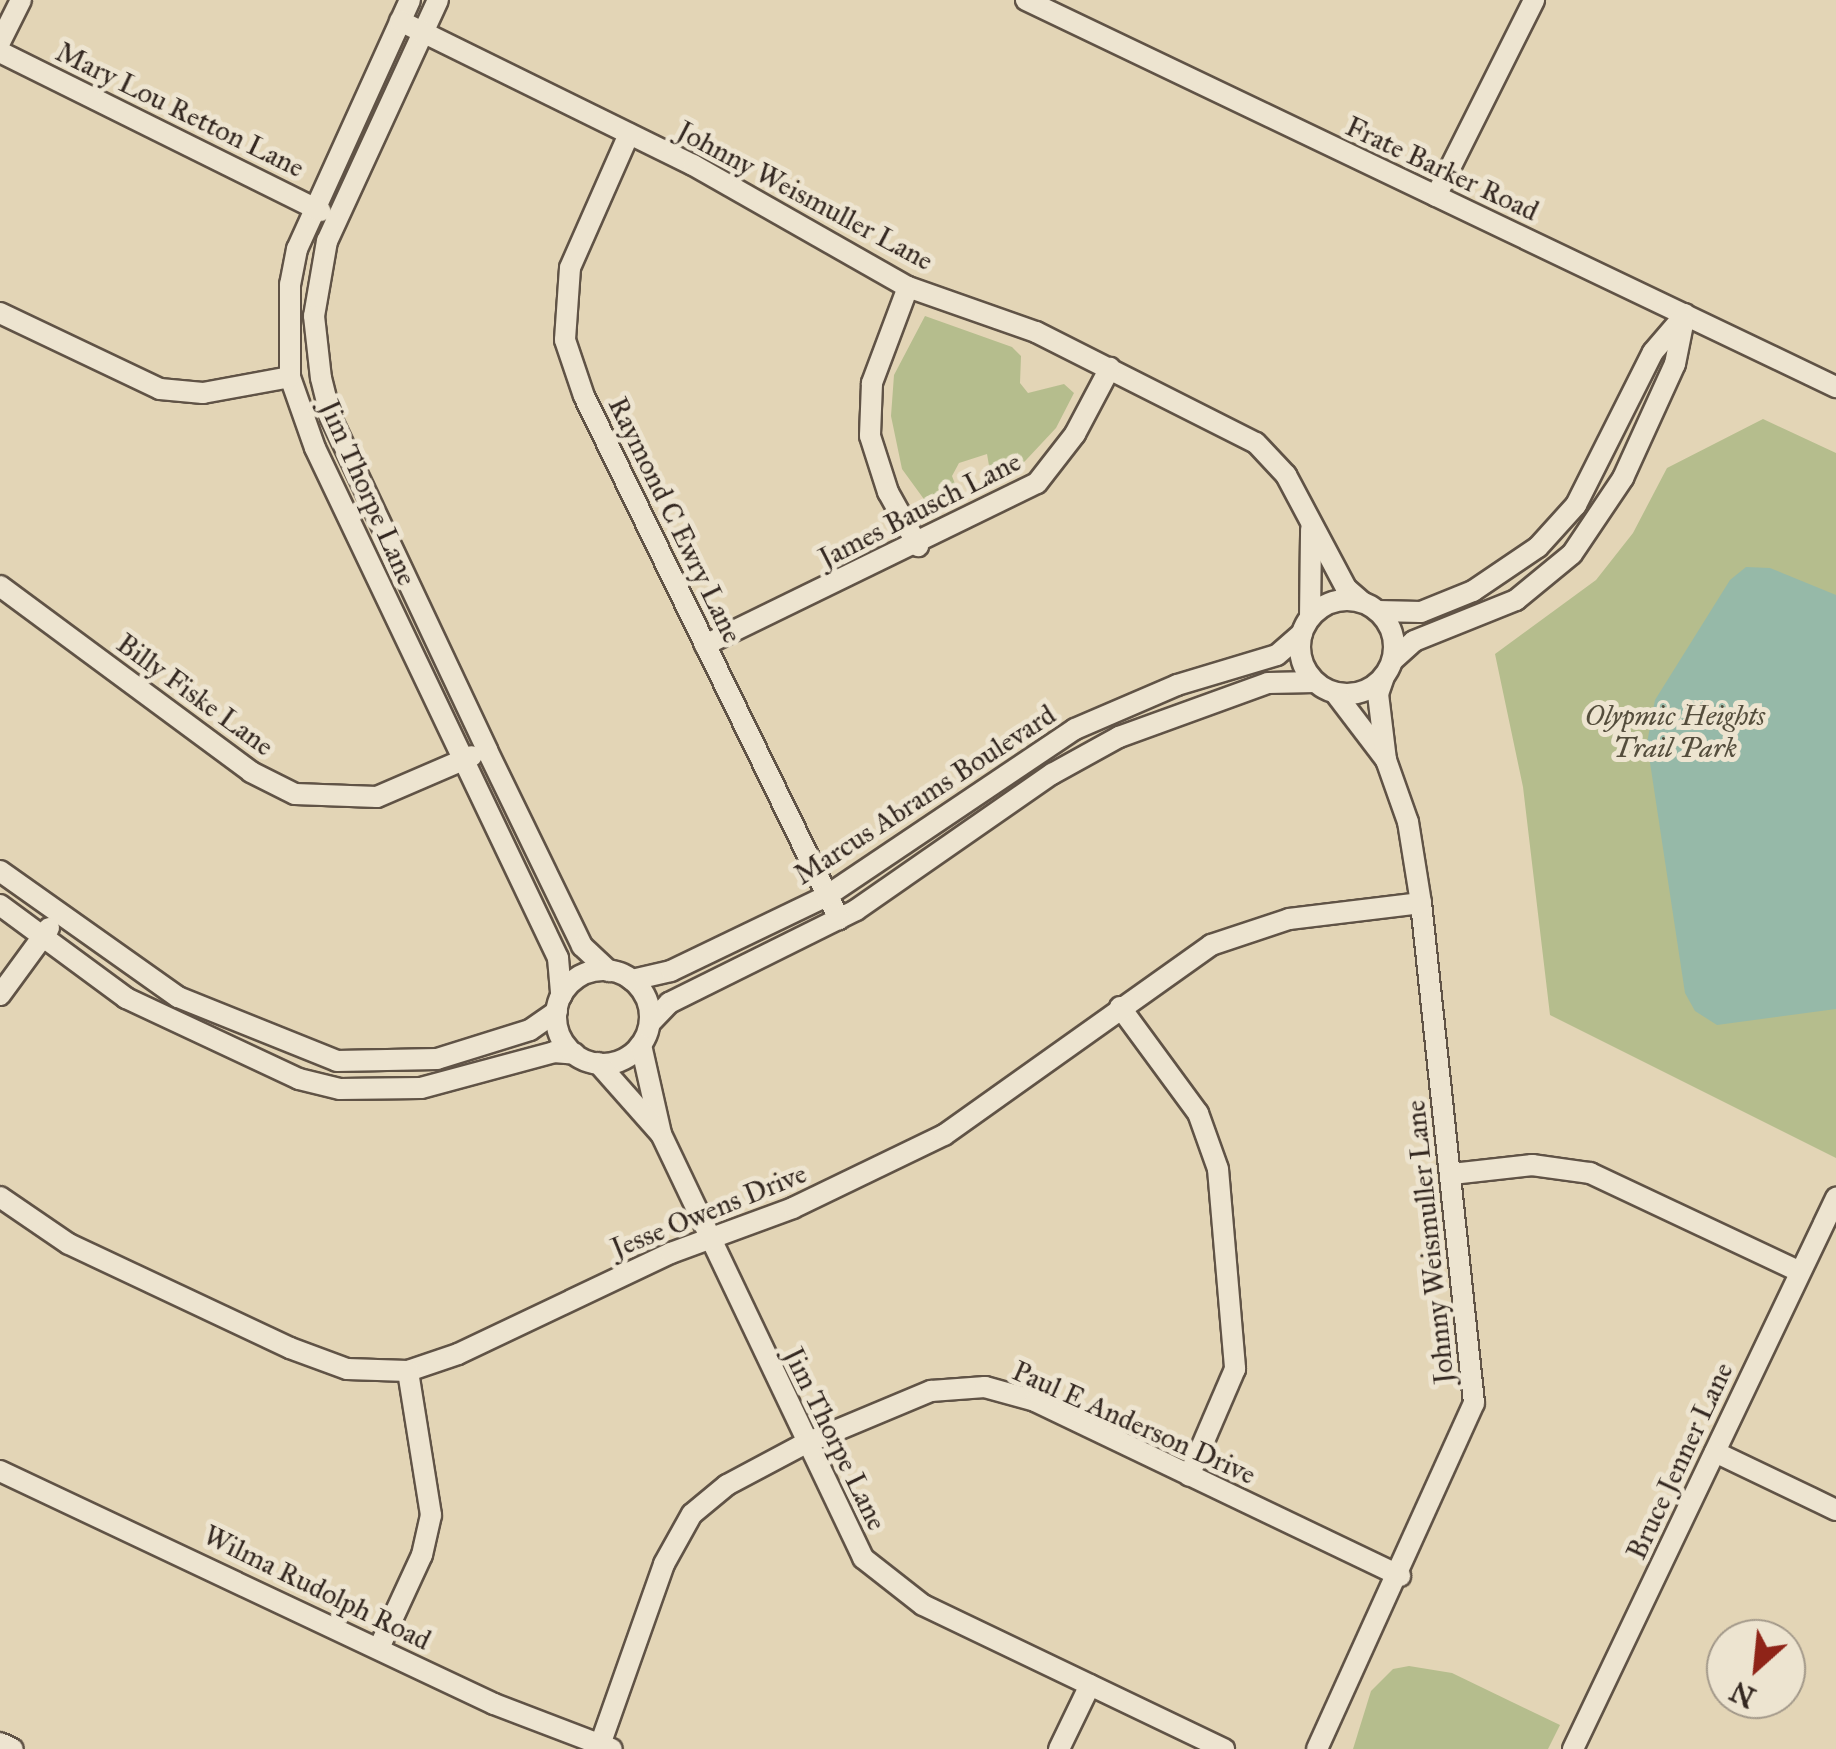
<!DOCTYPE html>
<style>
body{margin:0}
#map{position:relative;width:1836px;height:1749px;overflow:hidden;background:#e3d5b6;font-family:"IM FELL Great Primer",serif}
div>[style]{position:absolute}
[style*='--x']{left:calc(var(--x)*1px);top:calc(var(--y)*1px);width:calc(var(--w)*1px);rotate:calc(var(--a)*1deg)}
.green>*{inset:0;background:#b5bd8d}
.water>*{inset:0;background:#96b9a8}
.roads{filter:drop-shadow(2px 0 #605346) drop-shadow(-2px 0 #605346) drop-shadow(0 2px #605346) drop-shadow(0 -2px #605346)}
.minor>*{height:20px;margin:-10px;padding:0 10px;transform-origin:10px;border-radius:10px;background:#ede4d0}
.minor>.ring{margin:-10px;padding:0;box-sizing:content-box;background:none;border:20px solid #ede4d0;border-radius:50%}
span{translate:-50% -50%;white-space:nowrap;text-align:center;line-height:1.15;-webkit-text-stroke:10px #ede4d0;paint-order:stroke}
.street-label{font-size:28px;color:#342821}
.park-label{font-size:28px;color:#544d3c;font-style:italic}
.north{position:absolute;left:1706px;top:1619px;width:100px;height:100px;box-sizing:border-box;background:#ede4d0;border:2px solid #a3998a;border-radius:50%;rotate:207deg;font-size:28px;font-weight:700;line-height:40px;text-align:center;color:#342821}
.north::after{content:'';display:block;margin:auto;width:35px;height:45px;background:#8f2418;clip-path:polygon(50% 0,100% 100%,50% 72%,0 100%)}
</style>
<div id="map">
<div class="green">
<i style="clip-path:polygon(925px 316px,1012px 347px,1021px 356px,1020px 383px,1028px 393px,1064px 384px,1074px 393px,1056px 428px,1014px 473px,992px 483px,987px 454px,959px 463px,952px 476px,961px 500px,934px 513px,902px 469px,891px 416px,894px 375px)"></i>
<i style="clip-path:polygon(1763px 419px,1836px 453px,1836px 1158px,1550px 1015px,1523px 787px,1495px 654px,1596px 580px,1633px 533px,1667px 468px)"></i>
<i style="clip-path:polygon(1409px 1666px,1452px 1673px,1560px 1725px,1548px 1749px,1353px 1749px,1371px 1691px,1393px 1669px)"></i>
</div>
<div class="water">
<i style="clip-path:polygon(1746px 567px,1770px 568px,1836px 595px,1836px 1009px,1717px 1025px,1695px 1011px,1685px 993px,1647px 743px,1655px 700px,1730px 580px)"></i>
</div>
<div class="roads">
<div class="minor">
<i style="--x:410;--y:0;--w:273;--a:114.4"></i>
<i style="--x:297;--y:249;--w:36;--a:101"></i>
<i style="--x:290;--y:284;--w:93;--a:90"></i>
<i style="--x:290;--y:377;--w:75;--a:70.6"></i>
<i style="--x:315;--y:448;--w:565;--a:64.52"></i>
<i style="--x:558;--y:958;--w:38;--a:85"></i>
<i style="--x:438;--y:0;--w:265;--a:114.7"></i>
<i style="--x:327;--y:241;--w:76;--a:99.8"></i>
<i style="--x:314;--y:316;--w:62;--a:83.6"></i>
<i style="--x:321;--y:378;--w:41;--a:76"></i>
<i style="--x:331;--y:418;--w:367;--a:64.8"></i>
<i style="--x:487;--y:750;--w:218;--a:64.1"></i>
<i style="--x:582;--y:946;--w:37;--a:43"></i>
<i style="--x:1026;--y:0;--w:898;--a:25.54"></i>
<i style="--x:400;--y:21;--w:326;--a:26.2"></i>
<i style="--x:693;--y:165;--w:247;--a:29.6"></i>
<i style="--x:908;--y:287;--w:136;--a:19.4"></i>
<i style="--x:1036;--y:332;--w:246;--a:26.8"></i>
<i style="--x:1256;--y:443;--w:44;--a:46.8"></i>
<i style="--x:1286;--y:475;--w:128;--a:62"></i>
<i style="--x:1346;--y:588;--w:21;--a:41"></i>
<i style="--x:0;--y:42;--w:47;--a:-63.4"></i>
<i style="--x:0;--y:52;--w:358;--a:26.4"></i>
<i style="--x:629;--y:134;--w:146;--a:113.8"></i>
<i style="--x:570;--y:268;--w:72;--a:94"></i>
<i style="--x:565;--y:340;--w:59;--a:71.3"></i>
<i style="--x:584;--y:396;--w:582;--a:64.01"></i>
<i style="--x:1436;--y:196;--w:219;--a:-63.4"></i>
<i style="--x:908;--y:287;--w:103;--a:110.6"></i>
<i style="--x:872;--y:383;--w:53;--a:92.2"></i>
<i style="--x:870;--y:436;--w:59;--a:72.2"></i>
<i style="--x:888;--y:492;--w:62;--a:60.9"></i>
<i style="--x:0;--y:313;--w:177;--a:25.4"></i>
<i style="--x:160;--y:389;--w:43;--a:5.3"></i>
<i style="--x:203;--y:393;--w:88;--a:-10.4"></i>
<i style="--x:0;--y:586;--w:312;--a:36.5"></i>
<i style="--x:251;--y:772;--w:49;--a:26.6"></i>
<i style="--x:295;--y:794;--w:82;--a:2.1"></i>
<i style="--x:377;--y:797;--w:103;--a:-23.3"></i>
<i class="ring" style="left:1300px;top:600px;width:74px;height:74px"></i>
<i style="--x:1378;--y:611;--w:43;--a:1.3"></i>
<i style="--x:1421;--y:612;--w:56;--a:-22"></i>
<i style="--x:1473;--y:591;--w:78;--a:-34.1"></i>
<i style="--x:1538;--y:547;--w:57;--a:-47.9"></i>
<i style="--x:1576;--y:505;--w:171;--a:-63.3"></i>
<i style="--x:1653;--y:352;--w:48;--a:-49.3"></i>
<i style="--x:1310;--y:617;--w:88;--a:-89.3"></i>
<i style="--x:705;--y:645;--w:369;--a:-26"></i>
<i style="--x:1037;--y:483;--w:62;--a:-52.2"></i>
<i style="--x:1075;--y:434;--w:75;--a:-62.1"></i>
<i style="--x:1393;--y:660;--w:28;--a:-42"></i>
<i style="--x:1414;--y:641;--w:110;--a:-21.9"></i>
<i style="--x:1516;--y:600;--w:72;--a:-39.4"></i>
<i style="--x:1572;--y:554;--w:92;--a:-56.1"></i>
<i style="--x:1623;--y:478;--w:125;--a:-65.5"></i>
<i style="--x:1675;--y:364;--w:51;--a:-78.7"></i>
<i style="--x:1335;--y:693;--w:84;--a:52.7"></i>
<i style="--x:0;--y:871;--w:218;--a:35.3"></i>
<i style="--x:178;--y:997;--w:171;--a:21.9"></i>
<i style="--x:337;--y:1061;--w:100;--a:-1.1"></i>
<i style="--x:437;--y:1059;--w:97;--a:-17.3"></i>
<i style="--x:530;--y:1030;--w:33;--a:-35"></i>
<i style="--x:0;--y:905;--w:157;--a:36.4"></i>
<i style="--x:126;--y:998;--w:191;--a:25.1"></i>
<i style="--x:299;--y:1079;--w:42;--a:13.7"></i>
<i style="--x:340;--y:1089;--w:81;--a:-0.7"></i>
<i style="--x:421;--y:1088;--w:138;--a:-15.1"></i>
<i style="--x:554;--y:1052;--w:21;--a:5"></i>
<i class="ring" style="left:556px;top:970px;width:74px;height:74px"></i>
<i style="--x:632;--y:980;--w:40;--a:-13"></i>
<i style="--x:671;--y:971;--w:171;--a:-25.7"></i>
<i style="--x:825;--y:897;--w:301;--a:-33.9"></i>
<i style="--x:1075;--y:729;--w:111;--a:-23.3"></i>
<i style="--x:1177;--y:685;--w:104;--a:-16.7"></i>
<i style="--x:1277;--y:655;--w:33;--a:-41"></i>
<i style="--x:0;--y:995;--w:83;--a:-53.8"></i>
<i style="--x:1120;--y:1007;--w:132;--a:53.7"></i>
<i style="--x:1198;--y:1113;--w:59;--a:70.3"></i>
<i style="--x:1218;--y:1169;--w:201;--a:85.1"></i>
<i style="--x:1235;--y:1369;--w:116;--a:113.3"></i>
<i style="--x:650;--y:1023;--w:28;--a:-46"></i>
<i style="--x:669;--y:1003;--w:209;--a:-26.4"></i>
<i style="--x:856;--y:910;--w:239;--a:-34.8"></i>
<i style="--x:1052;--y:774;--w:77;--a:-28.9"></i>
<i style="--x:1119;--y:737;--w:158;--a:-19.9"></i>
<i style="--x:1268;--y:683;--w:47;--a:-1.2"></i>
<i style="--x:641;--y:1045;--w:91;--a:77.3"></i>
<i style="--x:661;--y:1134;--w:470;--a:64.5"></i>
<i style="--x:863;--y:1558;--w:76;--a:38.1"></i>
<i style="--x:923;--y:1605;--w:334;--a:25.6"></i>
<i style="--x:598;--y:1063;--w:94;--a:48.5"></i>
<i style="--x:1452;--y:1174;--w:81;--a:-6.4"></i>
<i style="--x:1532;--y:1165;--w:59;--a:7.9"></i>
<i style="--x:1590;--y:1173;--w:232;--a:25.2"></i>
<i style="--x:0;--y:1197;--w:83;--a:34.3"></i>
<i style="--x:69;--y:1244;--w:244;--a:25.2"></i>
<i style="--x:290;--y:1348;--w:61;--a:20.2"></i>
<i style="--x:347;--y:1369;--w:61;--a:1.9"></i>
<i style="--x:408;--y:1371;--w:53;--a:-18.8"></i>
<i style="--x:458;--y:1354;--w:236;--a:-25.4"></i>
<i style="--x:671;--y:1253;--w:130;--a:-20.2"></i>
<i style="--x:793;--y:1208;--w:168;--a:-25.8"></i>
<i style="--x:944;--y:1135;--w:328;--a:-35.4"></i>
<i style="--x:1211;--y:945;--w:82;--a:-18.4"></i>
<i style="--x:1289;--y:919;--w:133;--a:-6.9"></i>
<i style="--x:1715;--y:1452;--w:134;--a:25.6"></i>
<i style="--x:0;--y:1471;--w:546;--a:25.25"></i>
<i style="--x:494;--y:1704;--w:126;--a:20.9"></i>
<i style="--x:379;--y:1648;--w:102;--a:-65.2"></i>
<i style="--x:422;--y:1555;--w:41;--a:-77.3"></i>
<i style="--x:431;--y:1515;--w:146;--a:-99.1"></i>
<i style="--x:0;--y:1743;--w:14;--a:25"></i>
<i style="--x:600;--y:1745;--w:192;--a:-70.5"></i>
<i style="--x:664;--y:1564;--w:57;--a:-60.8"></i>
<i style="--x:692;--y:1514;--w:45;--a:-39.6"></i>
<i style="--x:727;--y:1485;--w:87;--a:-28"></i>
<i style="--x:804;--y:1444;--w:138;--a:-22.7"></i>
<i style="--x:931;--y:1391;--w:54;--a:-4.2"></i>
<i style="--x:985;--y:1387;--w:52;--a:15.6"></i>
<i style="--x:1035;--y:1401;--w:405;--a:25.6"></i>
<i style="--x:1059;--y:1749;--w:71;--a:-64.2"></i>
<i style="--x:1317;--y:1749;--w:380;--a:-65.6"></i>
<i style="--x:1474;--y:1403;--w:503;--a:-96.05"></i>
<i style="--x:1421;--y:903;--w:82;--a:-99.1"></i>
<i style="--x:1408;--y:822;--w:66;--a:-109.5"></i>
<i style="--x:1386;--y:760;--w:66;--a:-96.9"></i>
<i style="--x:1378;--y:694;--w:18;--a:-71"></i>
<i style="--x:1573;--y:1749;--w:611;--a:-64.48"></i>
</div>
</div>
<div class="street-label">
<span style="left:180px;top:110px;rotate:26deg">Mary Lou Retton Lane</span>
<span style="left:1442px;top:169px;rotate:25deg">Frate Barker Road</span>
<span style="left:805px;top:196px;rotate:28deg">Johnny Weismuller Lane</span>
<span style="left:368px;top:493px;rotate:66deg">Jim Thorpe Lane</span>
<span style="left:920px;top:510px;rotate:-27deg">James Bausch Lane</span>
<span style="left:675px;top:520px;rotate:64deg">Raymond C Ewry Lane</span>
<span style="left:195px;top:695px;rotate:36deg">Billy Fiske Lane</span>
<span style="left:925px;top:795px;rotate:-33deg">Marcus Abrams Boulevard</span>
<span style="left:709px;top:1211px;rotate:-22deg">Jesse Owens Drive</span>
<span style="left:1430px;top:1242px;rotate:-96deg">Johnny Weismuller Lane</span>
<span style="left:1134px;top:1423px;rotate:24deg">Paul E Anderson Drive</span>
<span style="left:835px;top:1439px;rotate:64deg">Jim Thorpe Lane</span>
<span style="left:1680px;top:1461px;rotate:-65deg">Bruce Jenner Lane</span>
<span style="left:317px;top:1588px;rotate:26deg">Wilma Rudolph Road</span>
</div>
<div class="park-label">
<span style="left:1675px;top:732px">Olypmic Heights<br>Trail Park</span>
</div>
<div class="north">N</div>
</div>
